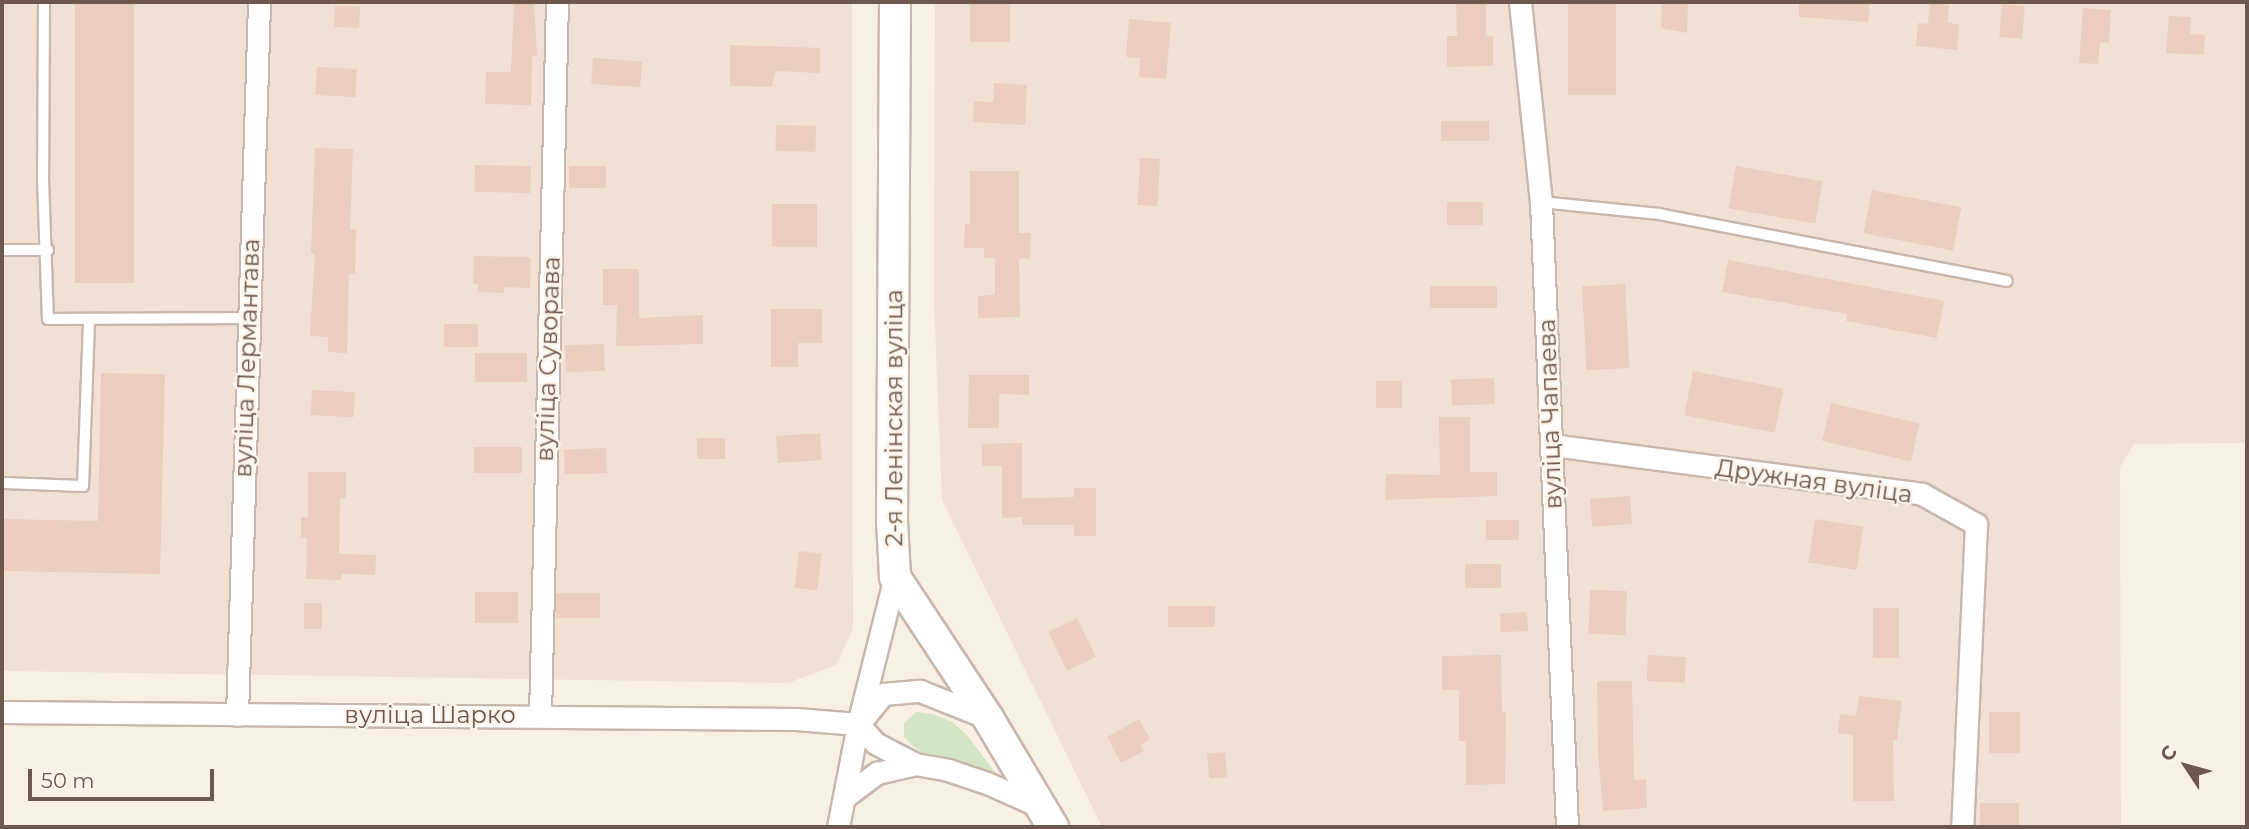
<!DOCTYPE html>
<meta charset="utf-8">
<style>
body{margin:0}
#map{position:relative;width:2249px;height:829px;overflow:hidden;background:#f9f0e4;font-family:Montserrat,sans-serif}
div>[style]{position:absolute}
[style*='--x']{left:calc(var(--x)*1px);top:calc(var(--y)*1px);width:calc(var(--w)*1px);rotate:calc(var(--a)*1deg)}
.residential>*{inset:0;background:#f0e1d4}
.green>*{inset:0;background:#d3e5c5}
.building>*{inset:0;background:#ebcebf;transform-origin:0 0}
.roads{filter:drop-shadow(2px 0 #c8b7ac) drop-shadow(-2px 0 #c8b7ac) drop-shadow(0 2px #c8b7ac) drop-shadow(0 -2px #c8b7ac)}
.lane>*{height:10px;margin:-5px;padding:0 5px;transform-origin:5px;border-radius:5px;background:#fff}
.street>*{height:21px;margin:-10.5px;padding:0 10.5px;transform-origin:10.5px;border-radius:10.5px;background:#fff}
.secondary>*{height:30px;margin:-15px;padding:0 15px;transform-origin:15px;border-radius:15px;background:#fff}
span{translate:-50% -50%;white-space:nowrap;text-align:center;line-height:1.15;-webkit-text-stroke:5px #fcf4ea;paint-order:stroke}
.street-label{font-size:24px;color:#6e574d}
.frame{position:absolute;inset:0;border:4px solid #6e574d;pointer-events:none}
.north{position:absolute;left:2151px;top:731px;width:70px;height:70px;-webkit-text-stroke:5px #fcf4ea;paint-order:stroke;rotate:306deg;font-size:19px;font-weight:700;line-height:28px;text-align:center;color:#6e574d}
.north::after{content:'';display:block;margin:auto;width:24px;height:32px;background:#6e574d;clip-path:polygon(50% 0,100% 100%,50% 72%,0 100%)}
.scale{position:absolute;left:28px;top:769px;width:186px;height:32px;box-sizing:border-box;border:4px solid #6e574d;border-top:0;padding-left:9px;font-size:21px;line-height:24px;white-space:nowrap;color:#6e574d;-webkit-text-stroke:5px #fcf4ea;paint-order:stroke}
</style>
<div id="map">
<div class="residential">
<i style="clip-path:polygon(2px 2px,852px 2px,853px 629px,836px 665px,788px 683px,2px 671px)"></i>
<i style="clip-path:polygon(935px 2px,2247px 2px,2247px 443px,2134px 444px,2120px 467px,2121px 827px,1102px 827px,942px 500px,934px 303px)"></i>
</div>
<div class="green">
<i style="clip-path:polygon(916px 712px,932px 714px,952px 722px,967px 735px,1003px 783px,930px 757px,914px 747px,904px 737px,904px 723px)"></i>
</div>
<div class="building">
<i style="left:75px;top:2px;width:59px;height:281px"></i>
<i style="clip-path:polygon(514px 2px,534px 2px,537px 56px,532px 56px,531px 105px,485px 104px,486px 72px,511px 72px)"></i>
<i style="left:970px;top:2px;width:40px;height:40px"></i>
<i style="clip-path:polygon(1456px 2px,1486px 2px,1486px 36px,1493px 36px,1493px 66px,1447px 67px,1447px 36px,1457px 36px)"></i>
<i style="left:1568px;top:2px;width:48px;height:93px"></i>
<i style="clip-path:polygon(1662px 2px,1688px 2px,1687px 33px,1661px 28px)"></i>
<i style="clip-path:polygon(1799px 2px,1870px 2px,1868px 22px,1799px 17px)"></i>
<i style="clip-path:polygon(1930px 3px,1949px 5px,1948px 23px,1959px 24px,1957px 50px,1916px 46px,1918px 23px,1928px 24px)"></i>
<i style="left:2002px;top:4px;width:23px;height:33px;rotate:5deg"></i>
<i style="left:335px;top:6px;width:25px;height:21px;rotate:2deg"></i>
<i style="clip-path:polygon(2083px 8px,2111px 10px,2109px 43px,2100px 42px,2098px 64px,2079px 63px)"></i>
<i style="clip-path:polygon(2169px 16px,2191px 17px,2190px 34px,2205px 35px,2204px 55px,2166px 53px)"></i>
<i style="clip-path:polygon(1129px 19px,1171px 23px,1166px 79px,1139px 77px,1140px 58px,1126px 57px)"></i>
<i style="clip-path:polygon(730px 45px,820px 48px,820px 73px,775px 71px,772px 87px,730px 86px)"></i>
<i style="left:593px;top:58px;width:49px;height:26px;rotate:4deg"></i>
<i style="left:317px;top:67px;width:40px;height:28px;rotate:3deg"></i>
<i style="clip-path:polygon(994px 83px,1027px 85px,1025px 125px,973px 122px,974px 101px,993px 102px)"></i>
<i style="left:1489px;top:121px;width:20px;height:48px;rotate:90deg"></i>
<i style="left:776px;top:125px;width:40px;height:26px;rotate:1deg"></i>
<i style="clip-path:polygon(315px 148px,353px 149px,350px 229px,356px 229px,355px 274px,349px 274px,347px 353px,328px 352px,328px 337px,310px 336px,315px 254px,311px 253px)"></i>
<i style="left:1140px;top:158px;width:20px;height:47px;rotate:3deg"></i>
<i style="left:475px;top:165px;width:56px;height:27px;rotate:1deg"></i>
<i style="left:569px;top:166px;width:37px;height:22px"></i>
<i style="left:1736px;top:166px;width:88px;height:43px;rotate:10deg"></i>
<i style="clip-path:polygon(970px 171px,1019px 171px,1019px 233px,1031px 233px,1030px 258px,1019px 259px,1020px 317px,978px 318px,978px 296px,995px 295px,995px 258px,984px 258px,984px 248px,964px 248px,965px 224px,970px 224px)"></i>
<i style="left:1872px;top:190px;width:91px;height:44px;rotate:11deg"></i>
<i style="left:1483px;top:202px;width:23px;height:36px;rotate:90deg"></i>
<i style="left:772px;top:204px;width:45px;height:43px"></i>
<i style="clip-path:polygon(474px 256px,531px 257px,530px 288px,504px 287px,504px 293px,478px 292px,478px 284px,473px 284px)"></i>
<i style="clip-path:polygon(1728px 260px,1944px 301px,1937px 338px,1846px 321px,1847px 314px,1722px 292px)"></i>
<i style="clip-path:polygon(603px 269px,639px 269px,639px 318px,703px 315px,703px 344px,616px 346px,617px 305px,603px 305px)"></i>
<i style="left:1625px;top:284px;width:84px;height:43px;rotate:87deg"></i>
<i style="left:1430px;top:286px;width:67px;height:22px"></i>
<i style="clip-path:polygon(771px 309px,822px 309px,822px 343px,798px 343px,798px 367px,771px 367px)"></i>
<i style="left:478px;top:324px;width:23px;height:34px;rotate:90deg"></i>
<i style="left:604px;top:344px;width:27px;height:39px;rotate:88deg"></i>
<i style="left:475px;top:353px;width:52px;height:29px"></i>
<i style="left:1693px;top:371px;width:92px;height:45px;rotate:11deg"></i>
<i style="clip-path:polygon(101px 373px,165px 374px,160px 574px,2px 571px,2px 519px,98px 521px)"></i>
<i style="clip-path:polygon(969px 375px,1029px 375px,1029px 395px,999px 394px,999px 428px,968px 428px)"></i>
<i style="left:1494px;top:378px;width:26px;height:43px;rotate:88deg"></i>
<i style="left:1402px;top:381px;width:27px;height:26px;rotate:90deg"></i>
<i style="left:312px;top:390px;width:43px;height:25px;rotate:3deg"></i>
<i style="left:1831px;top:403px;width:91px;height:39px;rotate:13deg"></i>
<i style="clip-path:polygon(1439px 417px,1470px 417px,1470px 472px,1497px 472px,1497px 496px,1385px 500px,1386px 474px,1440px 475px)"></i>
<i style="left:820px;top:433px;width:27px;height:44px;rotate:86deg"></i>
<i style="left:697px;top:438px;width:28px;height:21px"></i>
<i style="clip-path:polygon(1022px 443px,1022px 498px,1074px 497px,1074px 488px,1096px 488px,1096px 536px,1074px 536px,1074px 525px,1022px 525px,1022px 517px,1002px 518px,1002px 466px,982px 466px,982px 444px)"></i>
<i style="left:522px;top:447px;width:26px;height:48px;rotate:90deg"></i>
<i style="left:606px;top:448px;width:25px;height:42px;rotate:88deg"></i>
<i style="clip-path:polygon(308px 472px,346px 472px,346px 498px,340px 498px,339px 554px,376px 555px,375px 575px,342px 574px,340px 580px,306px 579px,307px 538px,301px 538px,301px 517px,308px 517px)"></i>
<i style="left:1630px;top:496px;width:28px;height:40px;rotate:86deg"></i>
<i style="left:1815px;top:519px;width:49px;height:44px;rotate:9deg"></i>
<i style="left:1486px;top:520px;width:33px;height:20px"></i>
<i style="left:799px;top:551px;width:23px;height:37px;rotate:7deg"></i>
<i style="left:1465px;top:564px;width:36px;height:24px"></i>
<i style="left:1590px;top:590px;width:37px;height:44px;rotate:2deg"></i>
<i style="left:475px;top:592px;width:43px;height:31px"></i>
<i style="left:556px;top:593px;width:44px;height:25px"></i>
<i style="left:304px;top:603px;width:18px;height:26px"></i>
<i style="left:1168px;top:606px;width:47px;height:21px"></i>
<i style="left:1873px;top:608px;width:26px;height:50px"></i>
<i style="left:1527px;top:612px;width:19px;height:27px;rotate:87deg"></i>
<i style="left:1077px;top:618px;width:43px;height:32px;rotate:64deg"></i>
<i style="clip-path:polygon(1501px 655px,1502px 712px,1506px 712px,1505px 784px,1466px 785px,1466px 741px,1459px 741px,1459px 690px,1442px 690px,1442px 656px)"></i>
<i style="left:1648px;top:655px;width:38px;height:26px;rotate:3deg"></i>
<i style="clip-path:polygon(1597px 681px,1632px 681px,1634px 780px,1646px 779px,1647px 808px,1603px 811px,1598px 752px)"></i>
<i style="clip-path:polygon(1859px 696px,1902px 701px,1897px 740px,1893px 740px,1894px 801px,1853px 801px,1853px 735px,1838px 733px,1840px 714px,1856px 716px)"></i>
<i style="left:1989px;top:712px;width:31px;height:41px"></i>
<i style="clip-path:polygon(1139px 719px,1150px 739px,1140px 745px,1144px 751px,1121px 763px,1107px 737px)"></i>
<i style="left:1225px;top:752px;width:25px;height:18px;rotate:85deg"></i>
<i style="left:1980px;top:803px;width:39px;height:24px"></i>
</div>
<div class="roads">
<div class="lane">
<i style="--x:44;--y:2;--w:176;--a:90.3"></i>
<i style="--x:43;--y:178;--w:141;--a:88"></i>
<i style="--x:48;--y:319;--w:199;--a:-0.3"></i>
<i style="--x:1541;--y:202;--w:119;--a:5.8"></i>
<i style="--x:1659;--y:214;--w:354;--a:10.9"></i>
<i style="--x:2;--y:250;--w:46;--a:0"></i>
<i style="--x:2;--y:483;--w:81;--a:2.1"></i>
<i style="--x:83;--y:486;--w:166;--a:-87.9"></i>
</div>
<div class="street">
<i style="--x:1520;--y:2;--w:201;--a:84"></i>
<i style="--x:1541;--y:202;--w:626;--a:87.62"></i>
<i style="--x:1552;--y:445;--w:373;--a:7.5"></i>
<i style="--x:1922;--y:494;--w:62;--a:29.1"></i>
<i style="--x:1976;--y:524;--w:303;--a:92.6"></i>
<i style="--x:2;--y:712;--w:794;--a:0.51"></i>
<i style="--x:796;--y:719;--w:62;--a:4.6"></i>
<i style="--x:237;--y:715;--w:713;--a:-88.23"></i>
<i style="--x:540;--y:716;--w:714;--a:-88.64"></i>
<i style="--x:862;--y:720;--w:33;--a:-51"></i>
<i style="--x:883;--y:694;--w:37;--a:-5"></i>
<i style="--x:920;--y:691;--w:73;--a:21.7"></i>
<i style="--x:858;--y:724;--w:25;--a:48"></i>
<i style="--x:875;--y:743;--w:45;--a:27.7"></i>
<i style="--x:846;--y:796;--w:39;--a:-37"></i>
<i style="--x:877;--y:773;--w:39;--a:-13"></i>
<i style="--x:915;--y:764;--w:34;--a:10"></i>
<i style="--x:948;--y:770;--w:41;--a:18.4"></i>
<i style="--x:987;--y:783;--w:57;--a:23.9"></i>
<i style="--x:838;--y:827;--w:105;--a:-79"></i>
<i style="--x:858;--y:724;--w:152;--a:-75.9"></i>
</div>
<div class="secondary">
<i style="--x:895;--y:2;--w:519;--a:90.33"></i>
<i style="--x:892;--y:521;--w:56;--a:86.9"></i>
<i style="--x:895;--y:577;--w:169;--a:56.6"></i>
<i style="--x:988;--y:718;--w:127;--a:59.2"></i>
</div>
</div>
<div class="street-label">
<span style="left:247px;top:358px;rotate:-88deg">вуліца Лермантава</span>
<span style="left:548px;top:359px;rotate:-88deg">вуліца Суворава</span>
<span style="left:1550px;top:414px;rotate:-92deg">вуліца Чапаева</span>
<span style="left:894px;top:418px;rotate:-90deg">2-я Ленінская вуліца</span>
<span style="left:1814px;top:481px;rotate:8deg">Дружная вуліца</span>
<span style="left:430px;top:715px">вуліца Шарко</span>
</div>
<div class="frame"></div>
<div class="north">С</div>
<div class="scale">50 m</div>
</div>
